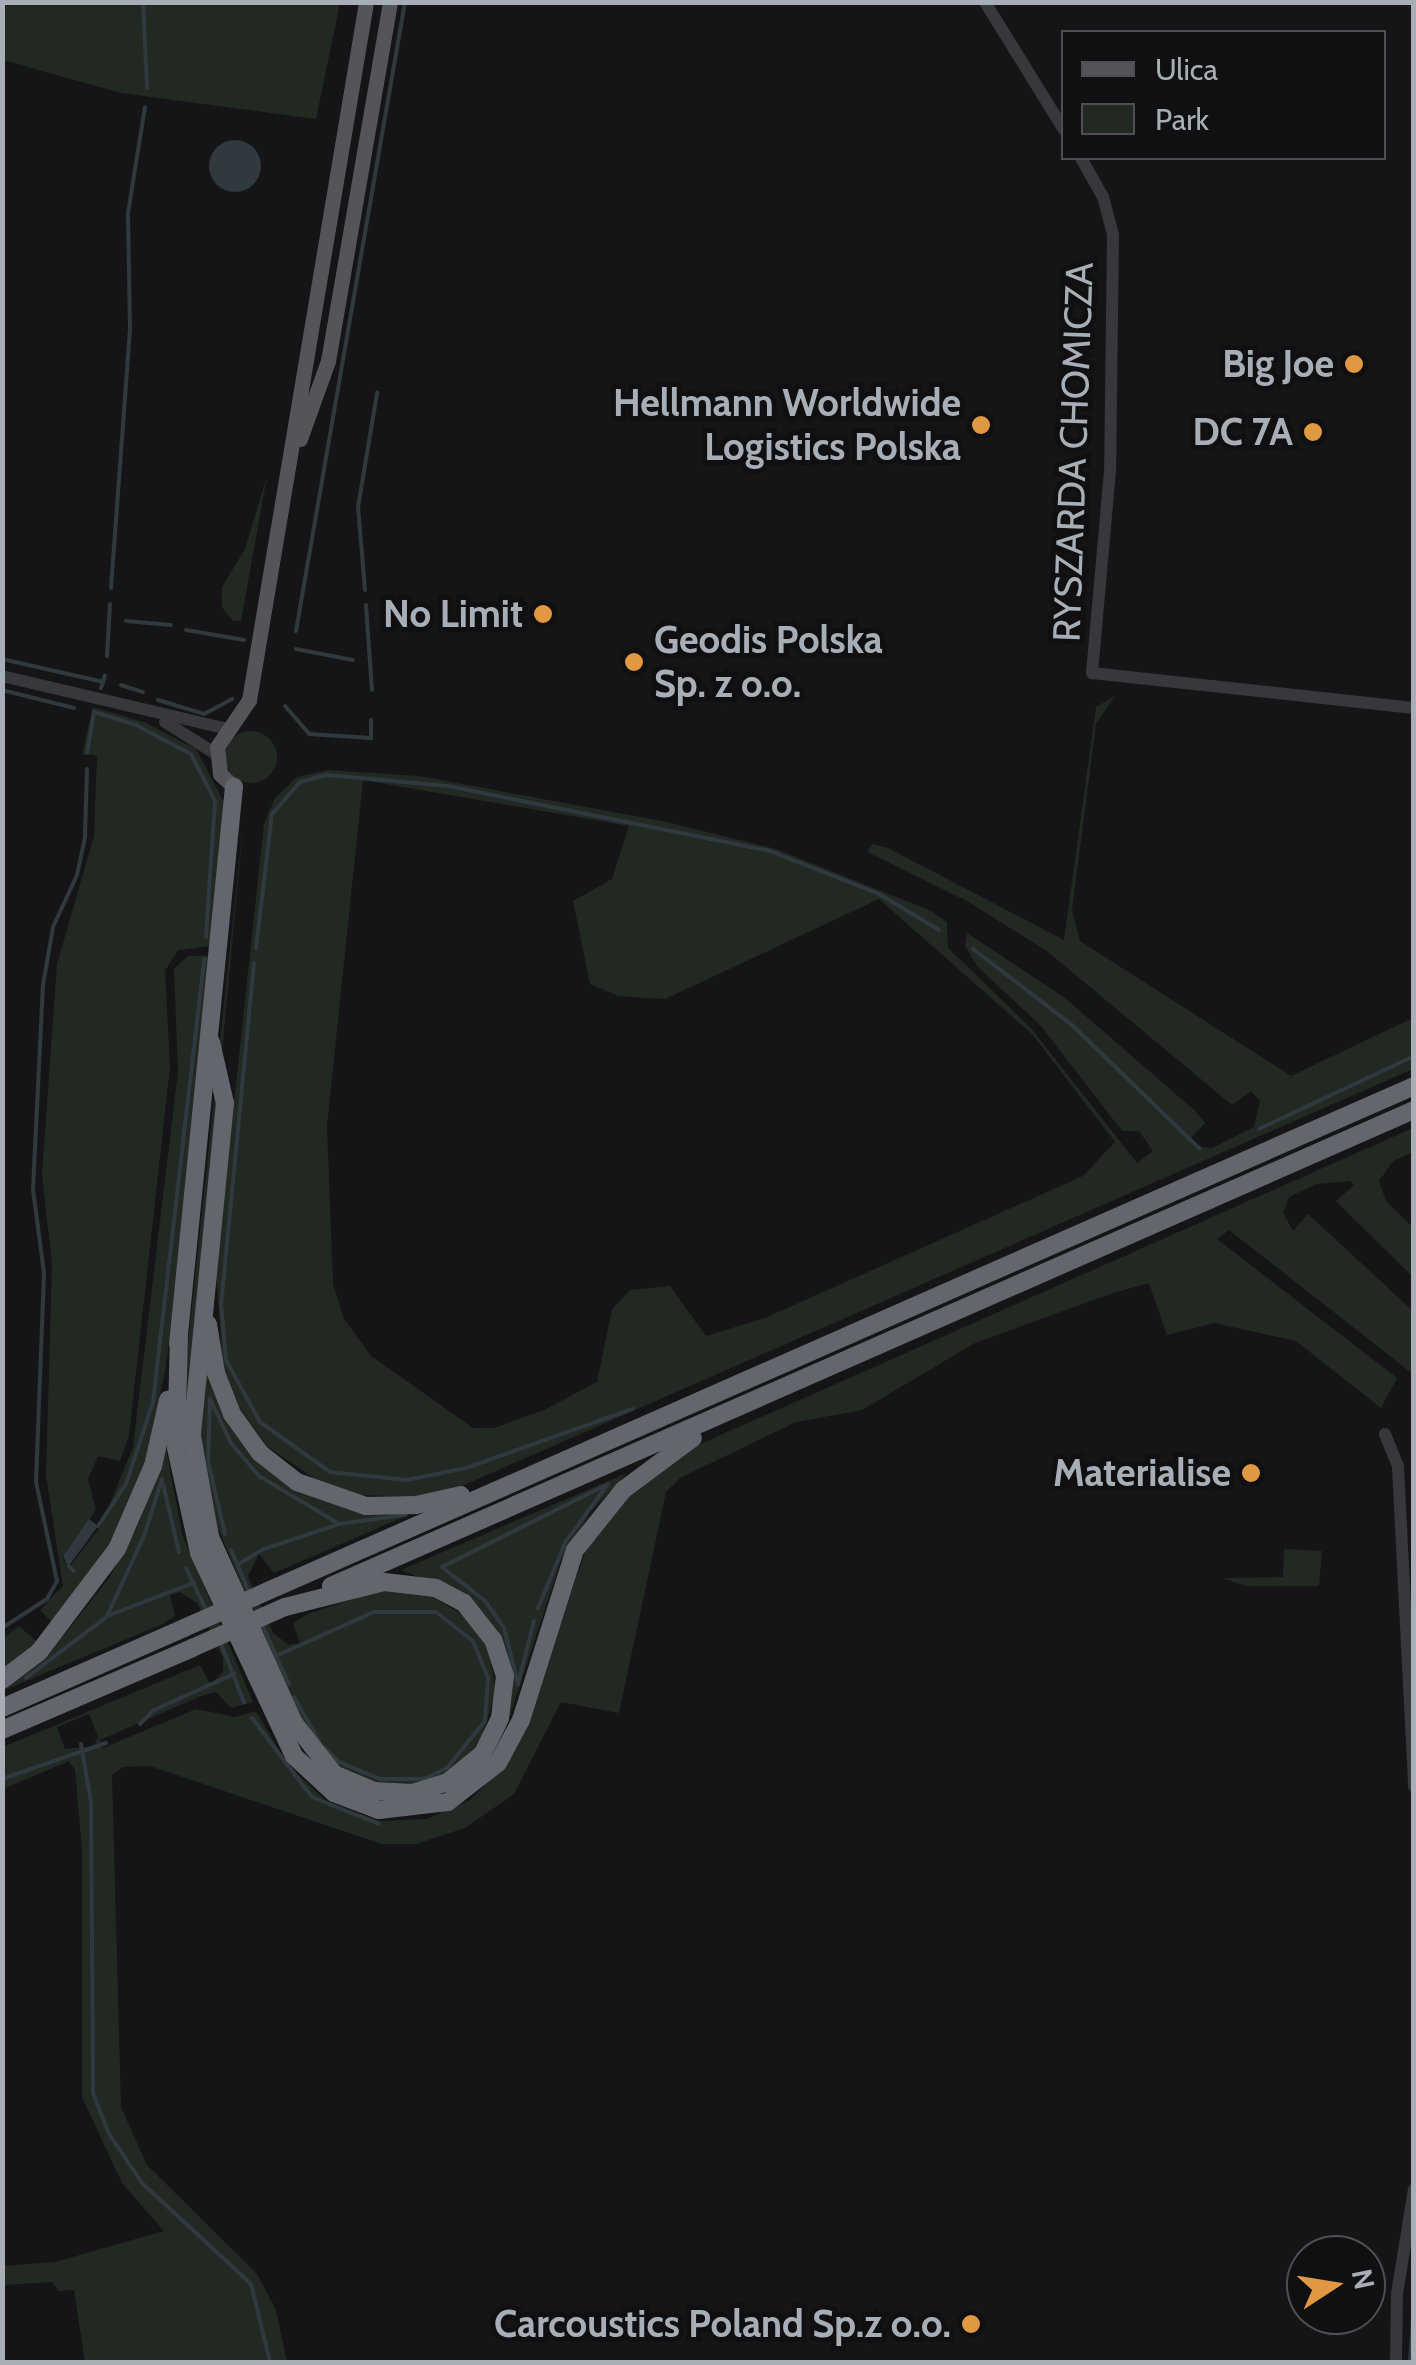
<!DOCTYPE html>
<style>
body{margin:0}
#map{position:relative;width:1416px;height:2365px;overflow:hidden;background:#151517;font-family:Cabin,sans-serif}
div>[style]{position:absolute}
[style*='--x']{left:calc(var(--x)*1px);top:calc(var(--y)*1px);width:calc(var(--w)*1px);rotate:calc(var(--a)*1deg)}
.green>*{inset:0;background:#222922}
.round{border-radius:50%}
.water>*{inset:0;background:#2f393e}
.stream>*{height:4px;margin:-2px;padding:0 2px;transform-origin:2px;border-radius:2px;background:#2f393e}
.minor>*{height:12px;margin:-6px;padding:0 6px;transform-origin:6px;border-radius:6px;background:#36383b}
.major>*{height:15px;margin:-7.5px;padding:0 7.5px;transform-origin:7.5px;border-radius:7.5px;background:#53555a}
.highway>*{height:18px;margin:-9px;padding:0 9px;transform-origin:9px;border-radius:9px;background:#63666c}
.highway-bridge>*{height:18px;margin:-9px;padding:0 9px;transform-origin:9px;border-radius:9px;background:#63666c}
.dots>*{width:28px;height:28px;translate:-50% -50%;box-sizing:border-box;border:5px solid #101012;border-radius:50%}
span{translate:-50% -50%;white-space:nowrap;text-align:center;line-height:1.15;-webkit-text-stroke:10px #101012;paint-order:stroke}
.poi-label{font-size:38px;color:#a8aeb6;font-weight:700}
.right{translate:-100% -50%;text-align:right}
.left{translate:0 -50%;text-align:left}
.street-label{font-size:38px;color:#a8aeb6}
.frame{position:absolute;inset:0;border:5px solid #a8aeb6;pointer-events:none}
.legend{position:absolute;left:1061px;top:30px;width:325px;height:130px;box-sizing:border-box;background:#101012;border:2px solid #4d4f54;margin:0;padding:12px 18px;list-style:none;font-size:30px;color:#a8aeb6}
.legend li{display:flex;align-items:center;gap:20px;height:50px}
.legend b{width:50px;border:2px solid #4d4f54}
.north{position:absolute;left:1286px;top:2235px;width:100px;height:100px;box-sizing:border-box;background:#101012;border:2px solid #4d4f54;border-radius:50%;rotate:78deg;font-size:28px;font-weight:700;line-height:40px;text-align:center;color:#a8aeb6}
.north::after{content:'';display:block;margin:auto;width:35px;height:45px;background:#e19843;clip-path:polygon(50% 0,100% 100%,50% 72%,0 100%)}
</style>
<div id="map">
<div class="green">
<i style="clip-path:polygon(2px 3px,3px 2px,340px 3px,316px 119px,121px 93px,3px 60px)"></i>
<i style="clip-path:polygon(267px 476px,241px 621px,233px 621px,222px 607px,222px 587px,245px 549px)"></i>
<i style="clip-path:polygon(evenodd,1115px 696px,1096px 724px,1072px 910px,1080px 941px,1291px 1076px,1413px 1018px,1413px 1069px,462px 1486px,418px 1497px,359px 1495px,319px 1482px,267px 1446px,238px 1406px,223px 1369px,216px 1270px,264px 824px,275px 798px,297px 777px,328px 770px,419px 776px,662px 821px,776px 849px,931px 911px,947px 922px,948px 948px,1030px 1027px,1137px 1163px,1153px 1151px,1139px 1131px,1122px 1131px,1041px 1026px,977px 966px,965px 946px,967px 933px,1065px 998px,1194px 1110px,1205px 1123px,1189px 1140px,1197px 1146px,1212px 1148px,1254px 1127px,1260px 1101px,1251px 1091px,1232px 1105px,1048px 952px,967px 901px,867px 852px,872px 844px,888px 848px,1064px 940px,1096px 707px,1115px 696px,363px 780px,629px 826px,612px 879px,573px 901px,590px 984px,618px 996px,665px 999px,879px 899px,1033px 1035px,1115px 1142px,1083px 1176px,765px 1318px,706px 1336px,670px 1286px,630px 1290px,612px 1309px,597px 1382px,544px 1410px,494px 1428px,473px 1428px,371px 1356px,344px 1319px,333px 1284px,327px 1126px,363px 780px)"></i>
<i style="clip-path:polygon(93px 707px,144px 722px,196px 749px,225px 804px,211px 946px,178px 950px,165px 971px,170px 1067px,129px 1436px,120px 1461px,98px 1456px,88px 1479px,96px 1510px,62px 1557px,68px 1569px,101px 1526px,133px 1447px,178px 1071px,174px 969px,188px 956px,207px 956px,211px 963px,166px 1367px,145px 1465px,102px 1560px,41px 1638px,3px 1674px,3px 1638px,19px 1626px,36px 1641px,53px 1623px,40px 1610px,63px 1586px,46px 1475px,52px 1263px,42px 1175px,57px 964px,94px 836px,97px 755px,82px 754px)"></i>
<i class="round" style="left:225px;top:731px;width:52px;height:52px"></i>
<i style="clip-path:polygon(245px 807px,185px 1445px,197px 1516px,213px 1561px,286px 1727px,312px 1766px,345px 1790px,385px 1802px,426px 1799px,468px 1778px,507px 1722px,512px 1690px,506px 1649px,465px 1595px,401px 1570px,627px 1473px,592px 1510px,561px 1560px,501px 1743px,468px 1781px,419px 1803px,387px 1805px,353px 1797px,329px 1784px,296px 1749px,209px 1561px,187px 1490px,182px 1400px)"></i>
<i style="clip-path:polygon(evenodd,1413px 1128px,1413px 1152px,1393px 1161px,1379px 1181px,1386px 1201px,1413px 1228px,1413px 1277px,1336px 1201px,1354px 1185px,1350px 1181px,1316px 1184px,1289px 1197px,1283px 1213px,1293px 1231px,1308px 1214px,1413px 1311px,1413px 1374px,1229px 1230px,1217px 1239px,1397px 1378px,1381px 1408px,1296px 1341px,1214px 1323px,1167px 1335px,1149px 1283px,1110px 1294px,975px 1343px,862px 1410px,796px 1422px,680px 1478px,666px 1492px,619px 1713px,561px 1702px,514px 1794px,465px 1828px,416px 1844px,382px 1844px,150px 1766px,123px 1767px,112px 1775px,121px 2107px,147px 2165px,257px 2274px,276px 2310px,287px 2362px,85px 2362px,74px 2290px,59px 2291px,52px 2282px,3px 2285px,3px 2266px,55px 2262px,164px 2231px,122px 2183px,82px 2097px,82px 1850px,75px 1770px,69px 1761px,3px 1789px,3px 1747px,200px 1665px,211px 1686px,223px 1671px,223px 1658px,197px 1603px,180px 1592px,170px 1595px,175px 1616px,163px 1624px,2px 1691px,65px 1634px,109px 1578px,137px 1528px,166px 1448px,182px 1534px,253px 1702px,231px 1708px,216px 1692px,201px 1696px,100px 1740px,103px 1748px,196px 1709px,235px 1717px,256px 1711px,287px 1764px,328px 1803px,381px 1821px,427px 1819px,470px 1800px,506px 1764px,526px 1727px,587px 1546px,623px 1500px,687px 1450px,1413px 1128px,89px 1714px,98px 1736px,94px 1746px,65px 1749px,57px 1727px,89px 1714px)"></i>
<i style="clip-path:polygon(204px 1362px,228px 1422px,292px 1486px,347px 1509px,413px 1513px,274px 1573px,259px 1554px,248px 1576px,273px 1633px,289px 1645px,300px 1643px,293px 1623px,308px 1614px,380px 1590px,428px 1594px,465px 1616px,488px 1649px,496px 1691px,480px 1742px,448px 1773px,411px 1786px,385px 1786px,337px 1766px,301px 1724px,212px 1515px,200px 1448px)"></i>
<i style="clip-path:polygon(1284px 1549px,1322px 1551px,1319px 1586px,1246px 1586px,1223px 1578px,1283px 1577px)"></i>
</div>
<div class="water">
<i class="round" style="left:209px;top:140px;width:52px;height:52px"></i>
<i style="clip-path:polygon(89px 1519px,98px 1526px,68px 1567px,63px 1556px)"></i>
</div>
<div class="stream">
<i style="--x:143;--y:2;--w:86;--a:87.3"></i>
<i style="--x:111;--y:588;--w:260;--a:-85.8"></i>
<i style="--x:130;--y:329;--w:116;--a:-91"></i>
<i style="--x:128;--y:213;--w:107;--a:-80.9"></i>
<i style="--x:365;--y:590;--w:83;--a:-94.8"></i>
<i style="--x:358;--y:507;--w:116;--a:-80.5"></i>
<i style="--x:366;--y:605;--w:85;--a:86"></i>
<i style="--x:126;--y:621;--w:45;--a:5.1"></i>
<i style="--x:186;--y:630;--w:59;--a:9.8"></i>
<i style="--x:296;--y:631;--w:638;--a:-80.17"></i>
<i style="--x:296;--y:649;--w:58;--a:10.9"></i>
<i style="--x:107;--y:656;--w:52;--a:-86.7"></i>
<i style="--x:2;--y:659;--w:104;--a:12.8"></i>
<i style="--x:121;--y:685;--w:23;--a:18"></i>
<i style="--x:101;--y:688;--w:13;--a:-72"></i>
<i style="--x:2;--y:690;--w:74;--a:14"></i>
<i style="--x:158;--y:700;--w:48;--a:16.9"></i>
<i style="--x:204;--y:714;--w:32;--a:-28"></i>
<i style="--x:285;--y:706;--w:37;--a:49"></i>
<i style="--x:309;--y:734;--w:62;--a:3.7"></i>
<i style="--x:371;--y:738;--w:18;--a:-90"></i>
<i style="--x:87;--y:753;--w:42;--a:-80.3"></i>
<i style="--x:94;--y:712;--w:44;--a:17.2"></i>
<i style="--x:136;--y:725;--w:62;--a:27.8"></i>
<i style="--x:191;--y:754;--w:53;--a:62.9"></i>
<i style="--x:215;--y:801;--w:136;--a:93.8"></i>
<i style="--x:256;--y:948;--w:135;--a:-83.2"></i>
<i style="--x:272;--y:814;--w:43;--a:-48.8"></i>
<i style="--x:300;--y:782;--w:28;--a:-15"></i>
<i style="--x:327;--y:775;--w:121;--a:5.2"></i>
<i style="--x:448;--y:786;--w:328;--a:11.4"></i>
<i style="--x:770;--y:851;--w:117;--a:21.5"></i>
<i style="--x:879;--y:894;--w:70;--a:31"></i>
<i style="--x:973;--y:949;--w:125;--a:37.5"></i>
<i style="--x:1072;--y:1025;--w:178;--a:44.1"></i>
<i style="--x:254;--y:963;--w:342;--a:95.5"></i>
<i style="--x:221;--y:1303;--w:57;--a:85"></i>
<i style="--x:226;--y:1360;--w:71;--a:61.3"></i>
<i style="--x:260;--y:1422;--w:86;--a:35.5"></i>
<i style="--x:330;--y:1472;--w:77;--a:5.9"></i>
<i style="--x:407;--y:1480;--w:60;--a:-11.5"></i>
<i style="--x:466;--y:1468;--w:177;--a:-19.5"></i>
<i style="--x:1259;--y:1129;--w:171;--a:-25.2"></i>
<i style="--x:210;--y:1399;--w:49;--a:64.5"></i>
<i style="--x:231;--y:1443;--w:43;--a:49.7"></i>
<i style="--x:259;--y:1476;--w:93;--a:31"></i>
<i style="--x:210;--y:1399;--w:62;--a:91.8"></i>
<i style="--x:208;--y:1461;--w:75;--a:76.9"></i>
<i style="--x:162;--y:1479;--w:60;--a:107.5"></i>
<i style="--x:144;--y:1536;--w:88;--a:114.8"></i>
<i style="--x:107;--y:1616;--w:93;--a:-20.8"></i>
<i style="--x:163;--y:1484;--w:70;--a:76.8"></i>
<i style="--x:98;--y:1526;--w:50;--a:-56.3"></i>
<i style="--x:126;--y:1484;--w:86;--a:-71.8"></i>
<i style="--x:153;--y:1402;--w:446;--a:-83.4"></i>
<i style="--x:231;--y:1550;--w:46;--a:66.8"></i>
<i style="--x:237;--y:1565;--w:31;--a:-31"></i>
<i style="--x:264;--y:1549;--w:79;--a:-18.4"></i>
<i style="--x:339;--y:1524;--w:67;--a:-7.8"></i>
<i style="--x:69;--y:1566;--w:7;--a:45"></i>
<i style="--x:186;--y:1568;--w:47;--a:64.5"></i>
<i style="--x:534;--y:1621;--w:65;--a:104.3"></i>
<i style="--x:518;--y:1684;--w:58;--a:-104"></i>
<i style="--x:504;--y:1628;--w:33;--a:-125"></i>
<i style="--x:485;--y:1601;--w:55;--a:-141.7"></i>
<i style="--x:442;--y:1567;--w:186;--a:-26.6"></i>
<i style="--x:608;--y:1484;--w:71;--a:126.4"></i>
<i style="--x:566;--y:1541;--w:73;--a:112.7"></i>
<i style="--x:262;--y:1624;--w:35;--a:66"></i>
<i style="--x:2;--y:1628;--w:54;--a:-32.8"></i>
<i style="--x:47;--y:1599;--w:21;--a:-61"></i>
<i style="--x:57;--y:1581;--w:101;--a:-102"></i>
<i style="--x:36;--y:1482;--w:209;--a:-87.8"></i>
<i style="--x:44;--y:1273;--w:85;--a:-97.5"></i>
<i style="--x:33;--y:1189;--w:204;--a:-87.2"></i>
<i style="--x:43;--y:985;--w:59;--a:-80.2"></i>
<i style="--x:53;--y:927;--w:57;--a:-65.2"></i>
<i style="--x:77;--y:875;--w:40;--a:-78"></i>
<i style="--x:85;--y:836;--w:67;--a:-88.3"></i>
<i style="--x:220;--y:1641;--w:66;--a:68.5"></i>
<i style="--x:26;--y:1678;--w:99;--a:-37.2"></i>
<i style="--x:289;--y:1684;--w:31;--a:-115"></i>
<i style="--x:276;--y:1656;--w:107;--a:-24.2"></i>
<i style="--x:374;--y:1612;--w:62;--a:0"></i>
<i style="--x:436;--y:1612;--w:47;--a:38.1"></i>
<i style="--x:473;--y:1641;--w:40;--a:68"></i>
<i style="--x:488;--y:1678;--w:43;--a:94"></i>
<i style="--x:485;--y:1721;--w:60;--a:129"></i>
<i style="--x:447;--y:1768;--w:26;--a:155"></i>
<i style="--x:423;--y:1779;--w:43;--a:180"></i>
<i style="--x:380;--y:1779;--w:44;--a:-157.5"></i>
<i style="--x:339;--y:1762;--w:20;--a:-135"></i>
<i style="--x:294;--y:1697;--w:51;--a:60.4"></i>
<i style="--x:252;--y:1718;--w:99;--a:52.8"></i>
<i style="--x:312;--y:1797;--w:72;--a:21.9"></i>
<i style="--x:140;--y:1724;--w:20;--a:-45"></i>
<i style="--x:154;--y:1710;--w:88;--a:-24.2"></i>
<i style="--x:81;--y:1744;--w:59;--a:80.2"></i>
<i style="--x:91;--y:1802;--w:291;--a:89.6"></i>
<i style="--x:93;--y:2093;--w:44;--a:68.7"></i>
<i style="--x:109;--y:2134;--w:59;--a:56"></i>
<i style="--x:142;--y:2183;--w:149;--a:42.8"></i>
<i style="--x:251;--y:2284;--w:80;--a:76.3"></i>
<i style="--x:2;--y:1779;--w:110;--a:-19.1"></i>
<i style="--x:1410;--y:2362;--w:59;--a:-86.1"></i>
</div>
<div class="minor">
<i style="--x:985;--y:2;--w:150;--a:58.3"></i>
<i style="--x:1081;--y:158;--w:45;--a:60.6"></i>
<i style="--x:1103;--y:197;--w:39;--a:75"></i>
<i style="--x:1113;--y:235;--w:236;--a:90.7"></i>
<i style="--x:1110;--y:471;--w:203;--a:95.1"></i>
<i style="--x:1092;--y:673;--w:324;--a:6.2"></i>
<i style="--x:2;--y:676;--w:232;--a:13.2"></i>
<i style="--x:165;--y:722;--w:60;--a:32.1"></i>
<i style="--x:1385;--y:1434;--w:35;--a:68"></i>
<i style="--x:1398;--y:1467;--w:320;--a:87.1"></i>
<i style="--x:1396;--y:2362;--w:68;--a:-89.2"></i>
<i style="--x:1397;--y:2294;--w:106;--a:-80.8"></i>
</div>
<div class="major">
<i style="--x:300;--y:439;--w:83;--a:-70.3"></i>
<i style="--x:328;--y:361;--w:364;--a:-80.2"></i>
<i style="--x:234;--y:787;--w:19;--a:-137"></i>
<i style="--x:220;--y:774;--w:27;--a:-96"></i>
<i style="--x:217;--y:747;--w:57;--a:-55.8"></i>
<i style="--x:249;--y:700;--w:708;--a:-80.48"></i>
</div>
<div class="highway">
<i style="--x:211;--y:1042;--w:63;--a:77.1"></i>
<i style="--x:225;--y:1103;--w:335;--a:95.7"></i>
<i style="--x:192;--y:1436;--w:103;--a:79.9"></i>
<i style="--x:210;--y:1537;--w:204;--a:65.7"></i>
<i style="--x:294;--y:1723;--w:65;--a:51.9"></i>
<i style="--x:334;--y:1774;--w:43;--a:23"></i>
<i style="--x:374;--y:1791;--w:38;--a:3"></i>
<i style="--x:412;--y:1793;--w:38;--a:-17"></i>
<i style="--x:448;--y:1782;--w:45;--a:-39.6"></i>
<i style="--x:483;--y:1753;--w:39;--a:-64"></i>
<i style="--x:500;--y:1718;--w:42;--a:-83.2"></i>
<i style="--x:505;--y:1676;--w:38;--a:-108"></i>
<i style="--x:493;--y:1640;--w:47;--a:-128.1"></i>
<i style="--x:464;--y:1603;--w:32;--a:-152"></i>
<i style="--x:436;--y:1588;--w:52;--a:-173.4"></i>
<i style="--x:384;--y:1582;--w:102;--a:165.8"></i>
<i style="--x:208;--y:1324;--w:50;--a:80.7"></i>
<i style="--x:216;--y:1373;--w:44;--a:68.7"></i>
<i style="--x:232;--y:1414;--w:48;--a:54.3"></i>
<i style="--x:260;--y:1453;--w:47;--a:38.1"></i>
<i style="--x:297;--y:1482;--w:73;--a:19.2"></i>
<i style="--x:366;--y:1506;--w:50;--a:-1.1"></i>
<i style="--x:416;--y:1505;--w:46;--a:-12.5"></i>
<i style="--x:179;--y:1335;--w:113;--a:91.5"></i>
<i style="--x:176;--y:1448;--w:107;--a:77.6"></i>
<i style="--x:199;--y:1553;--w:224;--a:64.9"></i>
<i style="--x:294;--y:1756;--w:54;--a:42.8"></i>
<i style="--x:334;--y:1793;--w:48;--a:20.7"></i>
<i style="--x:379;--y:1810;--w:69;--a:-6.6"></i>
<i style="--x:448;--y:1802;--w:63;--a:-38"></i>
<i style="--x:498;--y:1763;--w:49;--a:-61.9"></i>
<i style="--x:521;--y:1720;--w:178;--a:-72.4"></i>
<i style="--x:575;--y:1550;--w:77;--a:-51.3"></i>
<i style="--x:623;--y:1490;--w:87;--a:-36.6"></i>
<i style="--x:178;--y:1344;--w:560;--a:-84.26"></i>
<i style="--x:331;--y:1586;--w:1183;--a:-23.73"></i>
<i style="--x:277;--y:1587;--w:1242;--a:-23.78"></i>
<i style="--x:2;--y:1680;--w:46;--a:-37.1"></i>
<i style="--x:39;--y:1652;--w:129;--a:-52.9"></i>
<i style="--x:117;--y:1549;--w:90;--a:-66.6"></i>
<i style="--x:153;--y:1466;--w:68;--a:-77.2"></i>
<i style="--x:2;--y:1708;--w:199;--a:-23.7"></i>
<i style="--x:2;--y:1730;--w:207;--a:-23.3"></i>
</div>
<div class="highway-bridge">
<i style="--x:184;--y:1628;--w:102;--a:-23.8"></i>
<i style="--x:192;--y:1648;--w:102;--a:-23.8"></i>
</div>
<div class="dots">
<i style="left:1354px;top:364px;background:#e19843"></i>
<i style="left:981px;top:425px;background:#e19843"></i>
<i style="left:1313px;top:432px;background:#e19843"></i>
<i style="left:543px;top:614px;background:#e19843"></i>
<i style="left:634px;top:662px;background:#e19843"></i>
<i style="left:1251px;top:1473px;background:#e19843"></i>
<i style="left:971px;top:2324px;background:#e19843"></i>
</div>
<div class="poi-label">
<span class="right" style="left:1334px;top:364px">Big Joe</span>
<span class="right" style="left:961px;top:425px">Hellmann Worldwide<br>Logistics Polska</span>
<span class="right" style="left:1293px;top:432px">DC 7A</span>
<span class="right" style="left:523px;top:614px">No Limit</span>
<span class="left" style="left:654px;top:662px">Geodis Polska<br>Sp. z o.o.</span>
<span class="right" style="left:1231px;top:1473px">Materialise</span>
<span class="right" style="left:951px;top:2324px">Carcoustics Poland Sp.z o.o.</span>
</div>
<div class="street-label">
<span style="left:1073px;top:452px;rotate:-88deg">RYSZARDA CHOMICZA</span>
</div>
<div class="frame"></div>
<ul class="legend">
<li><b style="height:12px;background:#53555a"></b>Ulica</li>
<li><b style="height:28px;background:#222922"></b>Park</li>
</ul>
<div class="north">N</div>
</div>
